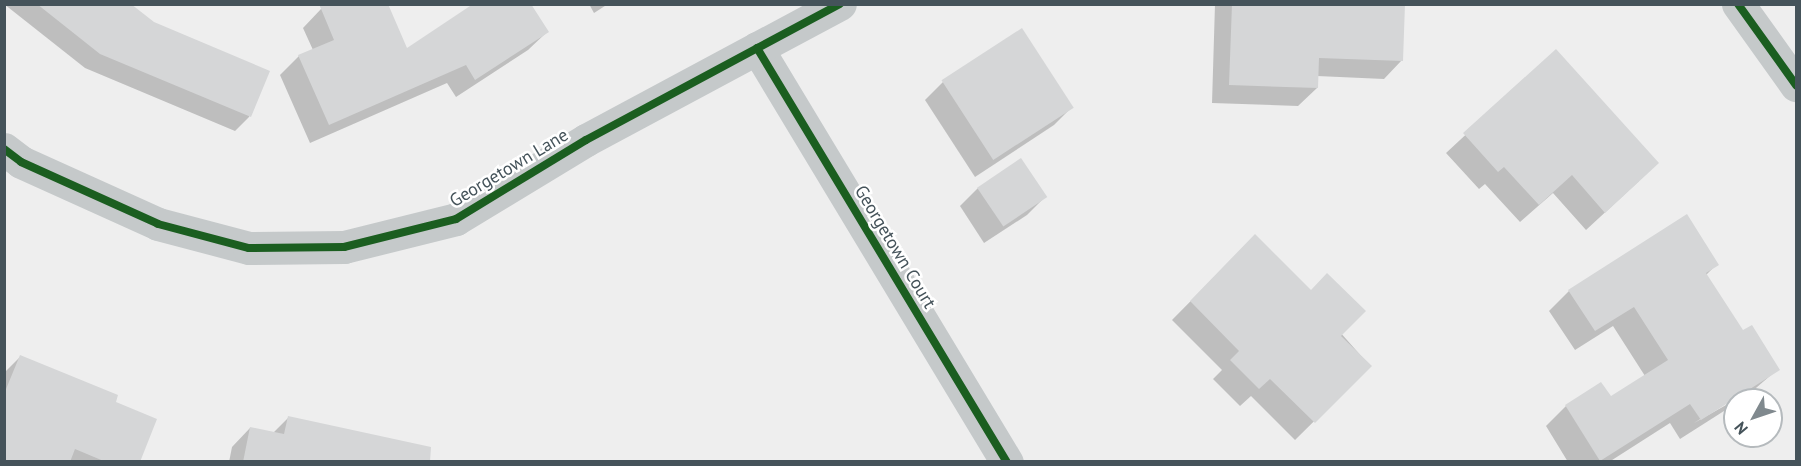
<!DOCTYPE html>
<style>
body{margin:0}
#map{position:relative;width:1801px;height:466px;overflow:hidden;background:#eee;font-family:"PT Sans",sans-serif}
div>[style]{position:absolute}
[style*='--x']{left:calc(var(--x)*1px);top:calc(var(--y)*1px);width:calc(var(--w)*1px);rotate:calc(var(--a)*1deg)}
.shadow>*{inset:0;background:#0003}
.building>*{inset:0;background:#d5d6d7;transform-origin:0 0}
.minor>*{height:33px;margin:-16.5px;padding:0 16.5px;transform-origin:16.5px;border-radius:16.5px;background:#c5c9ca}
.cycleway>*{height:8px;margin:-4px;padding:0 4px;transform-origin:4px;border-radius:4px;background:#1b5e20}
span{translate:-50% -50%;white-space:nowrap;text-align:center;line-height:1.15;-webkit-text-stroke:5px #fff;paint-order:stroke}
.street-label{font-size:18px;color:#45535a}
.frame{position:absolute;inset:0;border:6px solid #45535a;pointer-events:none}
.north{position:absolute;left:1723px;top:388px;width:60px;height:60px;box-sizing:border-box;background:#fff;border:2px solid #b5babd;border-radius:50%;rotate:230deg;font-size:16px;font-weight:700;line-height:24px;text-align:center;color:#45535a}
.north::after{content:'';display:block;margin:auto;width:21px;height:27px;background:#80898e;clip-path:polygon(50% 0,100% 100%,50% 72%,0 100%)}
</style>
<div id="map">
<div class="shadow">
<i style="clip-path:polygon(4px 4px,129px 4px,154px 24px,268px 72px,249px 117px,235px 131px,85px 68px)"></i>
<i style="clip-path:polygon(332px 4px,406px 50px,547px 32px,528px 50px,456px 97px,447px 83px,310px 143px,280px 75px,299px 56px,313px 50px,303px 28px,321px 9px)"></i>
<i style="clip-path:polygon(589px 4px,608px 4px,594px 13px)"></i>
<i style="clip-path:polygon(1215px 4px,1404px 4px,1402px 60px,1384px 79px,1317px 76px,1317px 88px,1298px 106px,1212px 103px)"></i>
<i style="clip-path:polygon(1556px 51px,1639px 181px,1586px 230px,1553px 193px,1520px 222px,1485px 184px,1479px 189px,1446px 153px)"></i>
<i style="clip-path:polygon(943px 82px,1072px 107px,1054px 125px,975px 177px,925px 100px)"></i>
<i style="clip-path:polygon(978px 188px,1045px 197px,1027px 215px,984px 243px,960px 206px)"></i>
<i style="clip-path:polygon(1255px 236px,1370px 366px,1295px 440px,1251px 396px,1240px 406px,1213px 379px,1222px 370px,1172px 320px)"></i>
<i style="clip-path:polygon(1717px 264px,1706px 275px,1743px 332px,1778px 369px,1742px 400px,1736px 400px,1757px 383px,1694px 423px,1735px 400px,1735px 404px,1680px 439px,1670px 423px,1609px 462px,1568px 462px,1546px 426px,1566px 406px,1610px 398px,1645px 376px,1613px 326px,1575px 350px,1549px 311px,1569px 291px)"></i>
<i style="clip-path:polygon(20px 357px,114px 403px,138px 462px,4px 462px,4px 373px)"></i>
<i style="clip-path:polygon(288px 418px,428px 462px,229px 462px,232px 447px,250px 428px,273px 433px)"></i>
</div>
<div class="building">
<i style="clip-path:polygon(37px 4px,131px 4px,154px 22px,270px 71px,251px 117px,100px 54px)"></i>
<i style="clip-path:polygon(319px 4px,388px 4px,407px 48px,473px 4px,531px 4px,549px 32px,475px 80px,466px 65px,329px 125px,298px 55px,334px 40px)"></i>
<i style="clip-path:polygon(1232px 4px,1405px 4px,1403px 61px,1319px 58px,1318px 88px,1229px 85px)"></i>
<i style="left:1022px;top:28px;width:95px;height:96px;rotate:57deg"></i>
<i style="clip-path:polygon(1556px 49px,1659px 163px,1605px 213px,1572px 175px,1539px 205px,1504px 167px,1498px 172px,1463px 133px)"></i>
<i style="left:1021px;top:158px;width:47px;height:53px;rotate:56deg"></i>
<i style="clip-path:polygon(1687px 214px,1719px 265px,1706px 273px,1743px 330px,1752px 325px,1780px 370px,1701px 420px,1690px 404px,1600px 461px,1565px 405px,1601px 382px,1611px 396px,1668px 360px,1634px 307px,1595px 331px,1568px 290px)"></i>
<i style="clip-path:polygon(1255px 234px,1311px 290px,1327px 273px,1366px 311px,1341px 336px,1372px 366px,1315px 423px,1270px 379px,1259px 389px,1230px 360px,1239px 351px,1190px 301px)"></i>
<i style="clip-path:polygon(20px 355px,118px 395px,116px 402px,157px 419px,140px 462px,106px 462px,75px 449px,70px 462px,4px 462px,4px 394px)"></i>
<i style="clip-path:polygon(288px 416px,431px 447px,430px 462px,243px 462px,250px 427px,284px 434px)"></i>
</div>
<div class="minor">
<i style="--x:1738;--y:4;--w:100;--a:54.4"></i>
<i style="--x:757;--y:48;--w:484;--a:58.9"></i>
<i style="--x:4;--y:149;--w:21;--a:37"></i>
<i style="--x:21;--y:162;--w:150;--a:24.3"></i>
<i style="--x:158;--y:224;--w:94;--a:14.8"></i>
<i style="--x:249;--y:248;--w:95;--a:-0.6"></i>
<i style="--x:344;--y:247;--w:115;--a:-14"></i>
<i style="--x:456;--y:219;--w:152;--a:-31.3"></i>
<i style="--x:586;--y:140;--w:288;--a:-28.2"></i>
</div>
<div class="cycleway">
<i style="--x:1738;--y:4;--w:100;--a:54.4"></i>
<i style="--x:757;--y:48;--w:484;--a:58.9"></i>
<i style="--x:4;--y:149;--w:21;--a:37"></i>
<i style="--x:21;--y:162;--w:150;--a:24.3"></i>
<i style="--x:158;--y:224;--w:94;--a:14.8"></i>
<i style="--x:249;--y:248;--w:95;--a:-0.6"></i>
<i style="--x:344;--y:247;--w:115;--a:-14"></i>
<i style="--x:456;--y:219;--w:152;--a:-31.3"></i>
<i style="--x:586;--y:140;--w:288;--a:-28.2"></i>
</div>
<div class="street-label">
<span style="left:509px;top:168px;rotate:-31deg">Georgetown Lane</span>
<span style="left:895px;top:247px;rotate:59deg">Georgetown Court</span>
</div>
<div class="frame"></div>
<div class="north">N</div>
</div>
